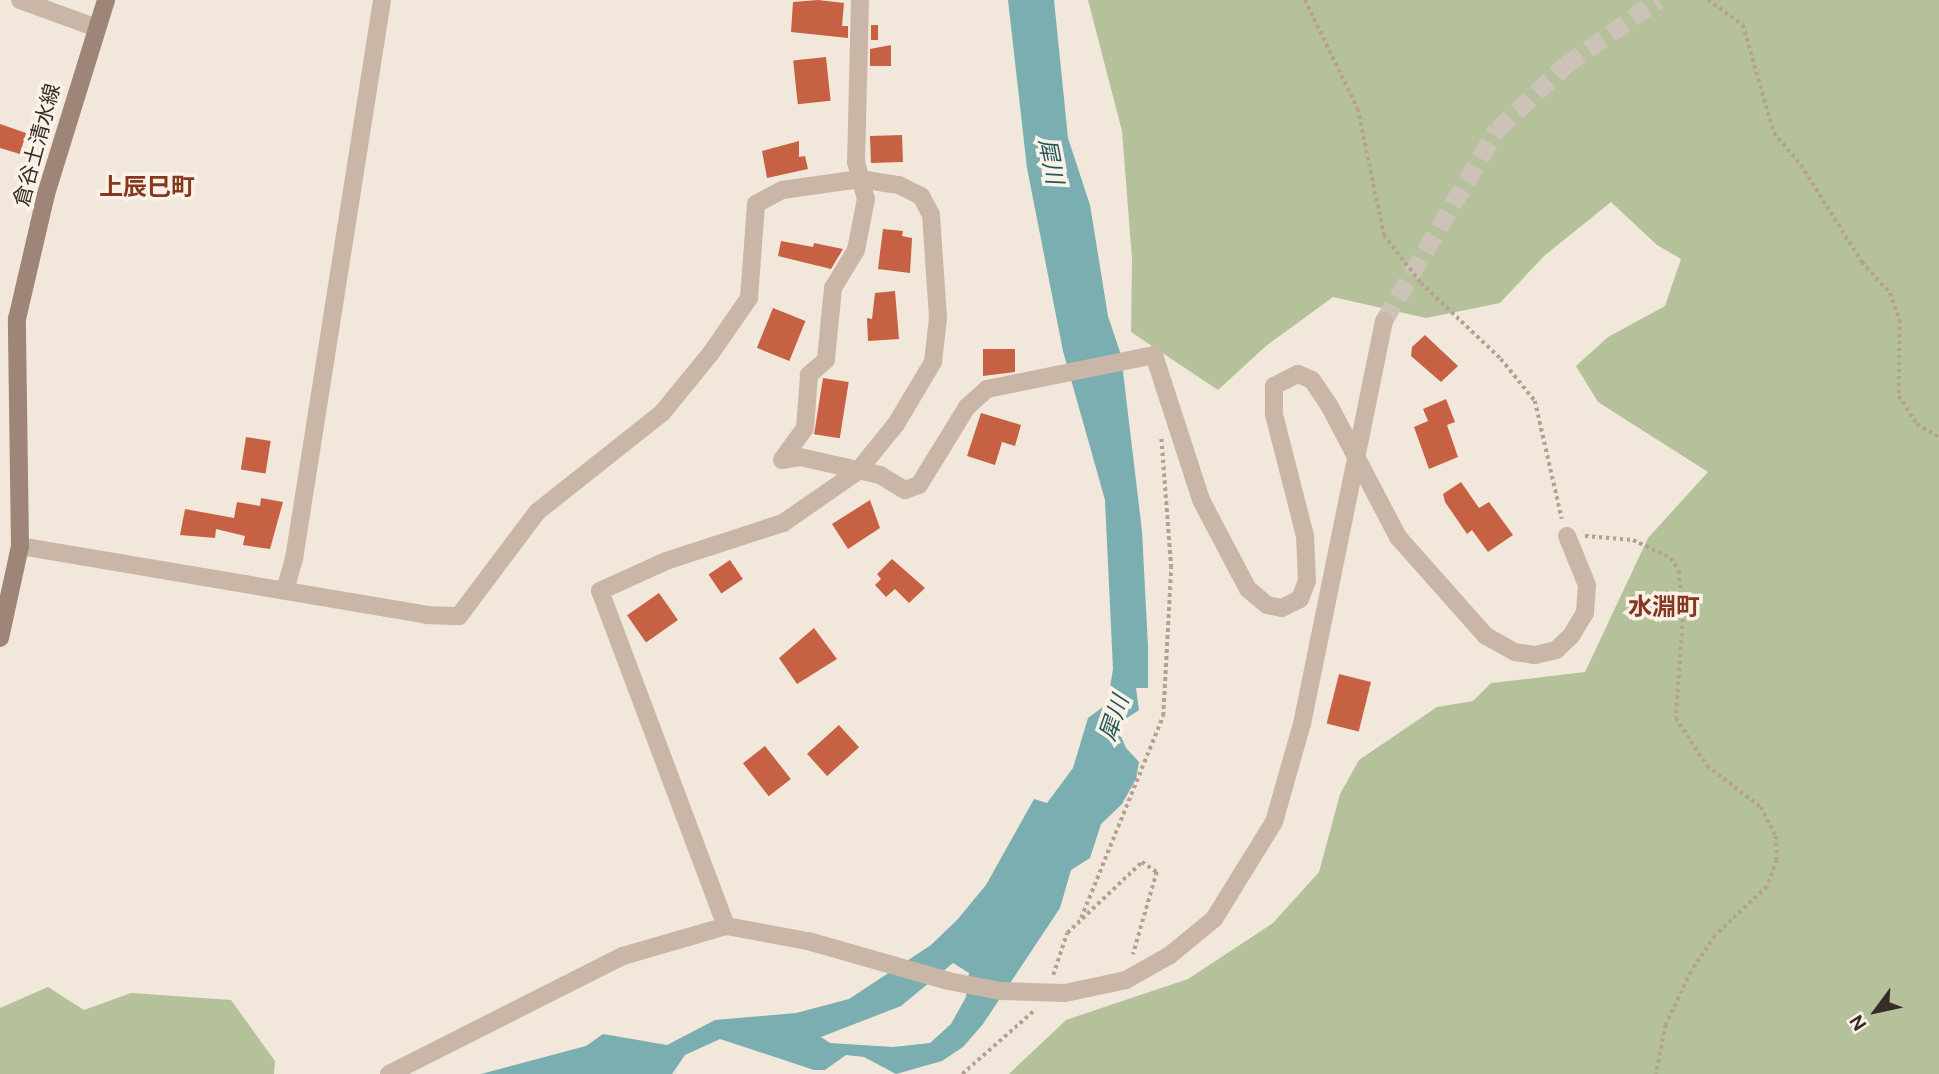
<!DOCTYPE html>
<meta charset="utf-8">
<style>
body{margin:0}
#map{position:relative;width:1939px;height:1074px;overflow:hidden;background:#f2e7db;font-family:"DM Sans","Noto Sans JP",sans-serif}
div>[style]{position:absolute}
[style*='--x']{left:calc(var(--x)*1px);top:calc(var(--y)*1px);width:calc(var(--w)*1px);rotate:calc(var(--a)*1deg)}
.green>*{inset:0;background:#b5c19b}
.water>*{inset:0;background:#7aaeb0}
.building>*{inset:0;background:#c76144;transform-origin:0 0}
.tertiary-tunnel>*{height:18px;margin-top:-9px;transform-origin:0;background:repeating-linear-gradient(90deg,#cdc2b7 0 18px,transparent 0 27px)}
.path>*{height:3.5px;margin-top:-1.75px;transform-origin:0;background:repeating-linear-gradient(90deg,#b6a091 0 3.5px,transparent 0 7px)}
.minor>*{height:18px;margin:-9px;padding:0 9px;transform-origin:9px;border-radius:9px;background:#cab6a7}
.tertiary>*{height:18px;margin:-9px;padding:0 9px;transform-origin:9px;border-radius:9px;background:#cab6a7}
.secondary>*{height:18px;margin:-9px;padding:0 9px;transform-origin:9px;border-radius:9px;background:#9e8578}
.tertiary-bridge>*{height:18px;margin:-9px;padding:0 9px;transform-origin:9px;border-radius:9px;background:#cab6a7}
span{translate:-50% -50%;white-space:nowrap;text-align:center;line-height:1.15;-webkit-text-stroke:7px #faf1e7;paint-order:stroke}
.street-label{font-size:21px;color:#372c28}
.water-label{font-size:23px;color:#1c5659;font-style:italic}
.quarter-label{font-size:24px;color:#87361f;font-weight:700}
.north{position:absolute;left:1841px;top:976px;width:70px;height:70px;-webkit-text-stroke:5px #faf1e7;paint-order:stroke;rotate:237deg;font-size:19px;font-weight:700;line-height:28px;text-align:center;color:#372c28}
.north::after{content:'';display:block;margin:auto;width:24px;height:32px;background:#372c28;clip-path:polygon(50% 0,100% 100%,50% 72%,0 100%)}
</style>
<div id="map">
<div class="green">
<i style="clip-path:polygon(1088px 0,1939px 0,1939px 1074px,1009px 1074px,1066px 1020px,1188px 979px,1273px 923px,1319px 872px,1340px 794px,1359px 760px,1437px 707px,1473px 701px,1491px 683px,1585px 672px,1648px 538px,1708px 472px,1598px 402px,1576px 366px,1608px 337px,1665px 306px,1681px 259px,1657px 245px,1611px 202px,1544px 256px,1500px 303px,1426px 318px,1333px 297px,1266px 346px,1218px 390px,1131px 332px,1132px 259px,1122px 131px)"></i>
<i style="clip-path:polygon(48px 987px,84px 1010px,131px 993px,231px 1000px,275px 1061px,274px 1074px,0 1074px,0 1008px)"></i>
</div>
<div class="water">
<i style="clip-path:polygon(evenodd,1008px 0,1054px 0,1068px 138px,1090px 205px,1108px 316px,1121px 355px,1142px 531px,1148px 647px,1148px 688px,1136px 688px,1139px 710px,1124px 720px,1119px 732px,1126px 748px,1139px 762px,1136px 779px,1122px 804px,1101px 824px,1090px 858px,1071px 870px,1060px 908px,983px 1024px,963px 1047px,942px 1061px,896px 1074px,864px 1057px,846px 1055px,825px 1070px,814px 1070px,720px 1039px,685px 1055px,672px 1074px,481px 1074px,586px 1046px,603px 1034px,667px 1045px,715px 1020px,796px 1013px,849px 999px,931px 945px,957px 920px,986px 885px,1034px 799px,1047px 803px,1073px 768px,1088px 718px,1107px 704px,1113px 669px,1105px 500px,1063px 351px,1027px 168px,1008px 0,953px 963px,969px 973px,966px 997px,951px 1024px,930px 1043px,893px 1047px,830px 1043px,821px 1037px,901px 1006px,953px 963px)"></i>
</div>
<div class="building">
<i style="clip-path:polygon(818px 0,844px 3px,842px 26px,848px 26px,848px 38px,791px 32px,793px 2px)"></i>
<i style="left:871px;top:25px;width:7px;height:15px"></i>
<i style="clip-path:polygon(891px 45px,891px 66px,870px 66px,870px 49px)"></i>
<i style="left:826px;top:57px;width:44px;height:33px;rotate:84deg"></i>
<i style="clip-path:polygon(0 124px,26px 133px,20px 154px,0 148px)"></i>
<i style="left:902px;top:135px;width:27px;height:32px;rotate:88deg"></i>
<i style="clip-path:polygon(799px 141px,799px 157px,805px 156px,808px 169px,767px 178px,762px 151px)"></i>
<i style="clip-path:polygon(883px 229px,903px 231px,902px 236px,912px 238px,910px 273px,878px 269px)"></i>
<i style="clip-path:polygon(781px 241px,813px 247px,814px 243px,843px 249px,831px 269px,778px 256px)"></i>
<i style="clip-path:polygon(895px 291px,899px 339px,868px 341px,867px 318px,872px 319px,875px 293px)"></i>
<i style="left:773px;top:308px;width:35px;height:43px;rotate:22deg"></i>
<i style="clip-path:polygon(1425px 335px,1458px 366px,1441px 382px,1411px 356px,1412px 347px)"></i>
<i style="clip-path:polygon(983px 349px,1015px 349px,1015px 372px,983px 376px)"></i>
<i style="left:823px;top:378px;width:26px;height:57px;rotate:9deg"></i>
<i style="clip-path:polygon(1446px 399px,1455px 422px,1447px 425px,1458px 457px,1429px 469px,1414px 427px,1428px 421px,1423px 409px)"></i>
<i style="clip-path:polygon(981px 413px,1021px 425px,1015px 446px,1002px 442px,995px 465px,967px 456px)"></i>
<i style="left:246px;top:437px;width:25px;height:33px;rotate:9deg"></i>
<i style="clip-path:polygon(1461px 482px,1479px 508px,1489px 502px,1513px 535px,1488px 552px,1472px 530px,1467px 534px,1445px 502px,1443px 494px)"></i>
<i style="clip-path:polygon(261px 498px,283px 502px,270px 549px,243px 545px,245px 536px,216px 529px,215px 538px,180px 535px,185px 509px,234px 518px,237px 502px,260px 506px)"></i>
<i style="clip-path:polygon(870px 500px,880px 528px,848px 549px,832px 524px)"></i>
<i style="clip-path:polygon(892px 559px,925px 588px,909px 603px,895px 589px,886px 597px,875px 585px,881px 579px,877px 574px)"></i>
<i style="left:730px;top:560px;width:23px;height:26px;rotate:56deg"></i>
<i style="left:659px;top:593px;width:33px;height:39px;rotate:55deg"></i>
<i style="clip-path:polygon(814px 628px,837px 659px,797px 684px,779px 658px)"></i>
<i style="left:1339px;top:674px;width:33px;height:51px;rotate:14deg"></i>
<i style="left:839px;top:725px;width:30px;height:43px;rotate:48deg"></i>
<i style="left:765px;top:746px;width:42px;height:28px;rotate:52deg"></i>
</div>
<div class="tertiary-tunnel">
<i style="--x:1384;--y:321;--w:222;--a:-59.4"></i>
<i style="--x:1497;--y:130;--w:95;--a:-43.3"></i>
<i style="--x:1566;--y:65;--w:113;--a:-35.2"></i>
</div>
<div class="path">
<i style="--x:1305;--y:0;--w:121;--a:64.1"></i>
<i style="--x:1358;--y:109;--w:129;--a:78.3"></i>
<i style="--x:1384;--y:235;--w:61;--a:52.4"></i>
<i style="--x:1421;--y:283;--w:110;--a:43.5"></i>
<i style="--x:1501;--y:359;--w:54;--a:51"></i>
<i style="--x:1535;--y:401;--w:121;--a:77.1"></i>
<i style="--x:1708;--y:0;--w:43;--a:35.5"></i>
<i style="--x:1743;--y:25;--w:112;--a:74"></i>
<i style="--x:1774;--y:133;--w:42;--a:49.8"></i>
<i style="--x:1801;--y:165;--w:115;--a:57.8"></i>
<i style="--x:1862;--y:262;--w:42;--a:47.9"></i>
<i style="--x:1890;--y:293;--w:29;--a:70"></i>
<i style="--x:1900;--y:320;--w:76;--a:90.8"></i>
<i style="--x:1899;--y:396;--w:33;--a:57"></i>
<i style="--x:1917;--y:424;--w:26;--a:31"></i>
<i style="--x:1585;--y:536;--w:48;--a:4.8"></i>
<i style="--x:1633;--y:540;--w:42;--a:25.3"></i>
<i style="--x:1671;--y:558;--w:15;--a:58"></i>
<i style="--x:1679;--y:571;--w:48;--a:85.2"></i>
<i style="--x:1683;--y:619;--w:99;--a:94"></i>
<i style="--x:1676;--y:718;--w:57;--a:57.1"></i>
<i style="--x:1707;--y:766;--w:68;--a:37.2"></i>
<i style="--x:1761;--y:807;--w:33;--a:63"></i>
<i style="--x:1776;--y:836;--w:24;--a:88"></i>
<i style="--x:1777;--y:860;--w:29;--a:110"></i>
<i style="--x:1767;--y:887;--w:71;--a:136.7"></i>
<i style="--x:1715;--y:936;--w:43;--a:123.7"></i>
<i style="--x:1691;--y:972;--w:59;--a:115.3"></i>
<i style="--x:1666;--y:1025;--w:50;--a:101.5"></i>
<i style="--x:1081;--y:918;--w:218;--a:-67.9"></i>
<i style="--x:1163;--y:716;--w:148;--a:-86.9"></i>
<i style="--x:1171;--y:568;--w:131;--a:-94.4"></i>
<i style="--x:1053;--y:975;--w:44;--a:-71.6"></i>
<i style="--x:1067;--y:933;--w:103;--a:-43.4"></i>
<i style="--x:1142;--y:862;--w:18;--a:34"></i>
<i style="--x:1157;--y:872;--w:86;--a:106.1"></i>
<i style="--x:962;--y:1074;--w:98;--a:-41.3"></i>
</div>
<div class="minor">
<i style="--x:20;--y:0;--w:79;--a:20"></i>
<i style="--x:860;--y:0;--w:162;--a:91.4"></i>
<i style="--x:856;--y:162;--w:38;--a:75"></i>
<i style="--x:866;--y:199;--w:52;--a:101.1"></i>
<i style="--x:856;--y:250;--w:44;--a:121.2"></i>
<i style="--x:833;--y:288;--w:72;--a:95.6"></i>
<i style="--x:826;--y:360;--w:23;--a:139"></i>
<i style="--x:809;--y:375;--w:53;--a:94.3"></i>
<i style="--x:805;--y:428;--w:39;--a:126"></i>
<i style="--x:782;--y:460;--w:18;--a:-9"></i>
<i style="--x:800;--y:457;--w:82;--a:12.7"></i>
<i style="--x:880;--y:475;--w:29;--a:31"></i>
<i style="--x:905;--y:490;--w:15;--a:-20"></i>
<i style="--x:919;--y:485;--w:92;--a:-58.4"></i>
<i style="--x:967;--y:407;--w:27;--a:-42"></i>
<i style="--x:987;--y:389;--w:170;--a:-11.5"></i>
<i style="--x:1154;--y:355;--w:152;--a:72"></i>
<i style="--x:1201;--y:500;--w:101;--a:62.2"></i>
<i style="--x:1248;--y:589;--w:25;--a:40"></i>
<i style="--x:1267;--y:605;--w:15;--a:11"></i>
<i style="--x:1282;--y:608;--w:20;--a:-27"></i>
<i style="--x:1300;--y:599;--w:19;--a:-69"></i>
<i style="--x:1307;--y:581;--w:45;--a:-92.5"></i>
<i style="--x:1305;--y:536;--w:126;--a:-104.3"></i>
<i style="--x:1274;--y:414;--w:28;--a:-90"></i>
<i style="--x:1274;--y:386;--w:27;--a:-27"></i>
<i style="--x:1298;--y:374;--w:15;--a:23"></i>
<i style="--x:1312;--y:380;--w:30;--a:56"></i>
<i style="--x:1329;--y:405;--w:149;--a:62.4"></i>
<i style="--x:1398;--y:537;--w:132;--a:48.4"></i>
<i style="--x:1486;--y:636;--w:33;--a:29"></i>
<i style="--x:1515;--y:652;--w:20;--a:9"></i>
<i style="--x:1535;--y:655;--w:22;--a:-13"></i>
<i style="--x:1556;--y:650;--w:21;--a:-43"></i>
<i style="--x:1571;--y:636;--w:27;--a:-59"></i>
<i style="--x:1585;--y:613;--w:28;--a:-86"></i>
<i style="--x:1587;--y:585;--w:53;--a:-112.2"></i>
<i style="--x:20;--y:546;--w:412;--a:9.6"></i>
<i style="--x:426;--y:615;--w:33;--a:2"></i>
<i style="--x:459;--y:616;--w:130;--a:-53.1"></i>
<i style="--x:537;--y:512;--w:159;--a:-38.4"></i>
<i style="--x:662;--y:413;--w:77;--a:-50.8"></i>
<i style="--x:711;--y:353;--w:67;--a:-55.4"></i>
<i style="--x:749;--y:298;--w:94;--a:-85.7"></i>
<i style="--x:756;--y:204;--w:30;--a:-28"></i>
<i style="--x:782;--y:190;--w:79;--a:-8"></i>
<i style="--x:860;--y:179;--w:39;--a:9"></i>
<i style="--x:899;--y:185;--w:25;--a:27"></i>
<i style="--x:921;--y:196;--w:21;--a:62"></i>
<i style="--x:931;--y:215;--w:103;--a:86.1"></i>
<i style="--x:938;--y:318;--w:44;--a:96.5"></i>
<i style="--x:933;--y:362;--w:72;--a:120.8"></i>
<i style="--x:896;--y:424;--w:60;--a:129"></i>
<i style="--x:285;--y:590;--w:32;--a:-74"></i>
<i style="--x:294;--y:559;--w:566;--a:-81.05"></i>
</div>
<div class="tertiary">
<i style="--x:726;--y:926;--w:358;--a:-110.6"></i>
<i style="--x:600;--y:591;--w:72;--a:-24.4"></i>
<i style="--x:666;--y:561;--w:123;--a:-18"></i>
<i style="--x:783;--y:523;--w:91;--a:-34.7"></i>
<i style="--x:1065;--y:993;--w:62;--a:-12"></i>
<i style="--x:1126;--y:980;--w:51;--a:-29.6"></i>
<i style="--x:1170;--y:955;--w:57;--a:-39.3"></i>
<i style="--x:1214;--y:919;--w:114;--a:-58.3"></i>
<i style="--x:1274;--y:822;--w:102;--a:-74.1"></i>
<i style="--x:1302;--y:724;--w:411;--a:-78.5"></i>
<i style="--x:389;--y:1074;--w:262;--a:-26.8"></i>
<i style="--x:623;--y:956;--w:107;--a:-16.2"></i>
<i style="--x:726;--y:926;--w:83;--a:10.4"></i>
</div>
<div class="secondary">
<i style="--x:0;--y:638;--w:94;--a:-77.7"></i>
<i style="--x:20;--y:546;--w:227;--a:-90.8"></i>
<i style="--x:17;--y:319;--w:128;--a:-76.9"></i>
<i style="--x:46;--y:194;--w:203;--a:-72.8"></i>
</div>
<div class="tertiary-bridge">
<i style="--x:808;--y:941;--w:146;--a:15.9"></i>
<i style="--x:948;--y:981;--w:54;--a:10.7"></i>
<i style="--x:1001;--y:991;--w:64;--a:1.8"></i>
</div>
<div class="street-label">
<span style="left:37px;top:145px;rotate:-75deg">倉谷土清水線</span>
</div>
<div class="water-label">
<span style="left:1051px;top:161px;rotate:79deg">犀川</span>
<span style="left:1114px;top:718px;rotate:-71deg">犀川</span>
</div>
<div class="quarter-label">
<span style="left:147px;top:187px">上辰巳町</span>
<span style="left:1664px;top:607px">水淵町</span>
</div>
<div class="north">N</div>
</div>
